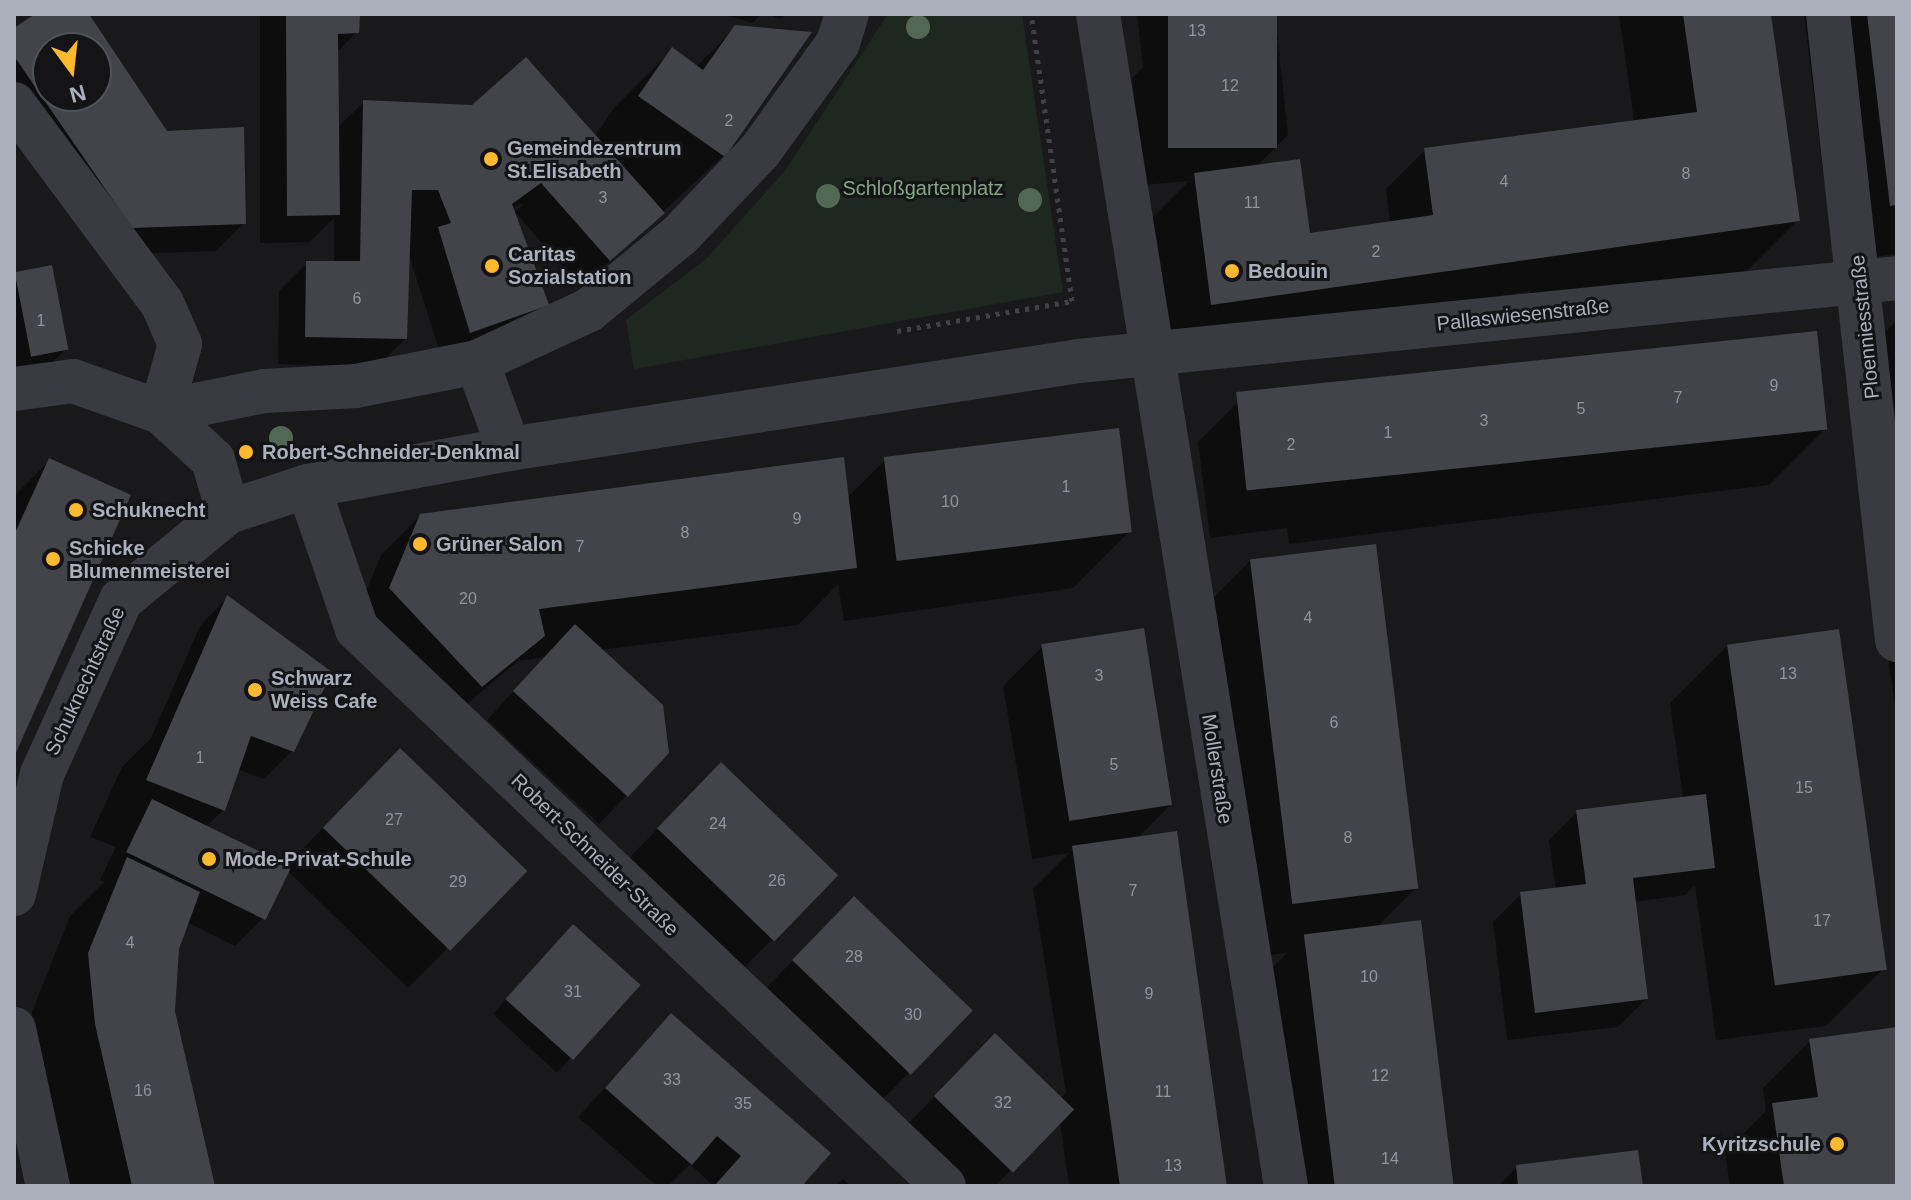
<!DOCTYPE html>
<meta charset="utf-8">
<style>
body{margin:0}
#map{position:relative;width:1911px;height:1200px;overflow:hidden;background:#19191c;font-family:Helvetica,sans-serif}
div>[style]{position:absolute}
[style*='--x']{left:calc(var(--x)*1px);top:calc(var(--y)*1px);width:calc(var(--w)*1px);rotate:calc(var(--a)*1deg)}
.green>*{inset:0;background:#1f2820}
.shadow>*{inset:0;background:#0007}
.building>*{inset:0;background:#434449;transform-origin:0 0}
.path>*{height:5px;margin-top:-2.5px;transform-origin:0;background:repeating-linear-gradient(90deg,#404248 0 4px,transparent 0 10px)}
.minor>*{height:44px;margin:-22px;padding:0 22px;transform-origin:22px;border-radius:22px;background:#3a3b41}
.trees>*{width:24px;height:24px;margin:-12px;border-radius:50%;background:#526855}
.dots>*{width:22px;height:22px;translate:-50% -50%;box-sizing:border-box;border:4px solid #141417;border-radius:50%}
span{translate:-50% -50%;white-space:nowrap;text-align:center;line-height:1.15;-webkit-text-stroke:6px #141417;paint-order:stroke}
.number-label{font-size:16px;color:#91959f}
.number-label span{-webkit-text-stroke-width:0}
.poi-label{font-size:20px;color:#abb0bc;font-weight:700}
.left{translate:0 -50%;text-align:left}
.right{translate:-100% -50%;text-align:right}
.park-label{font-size:20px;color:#81a883}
.street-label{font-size:20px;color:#abb0bc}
.frame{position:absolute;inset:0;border:16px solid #abb0bc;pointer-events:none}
.north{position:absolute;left:32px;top:32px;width:80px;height:80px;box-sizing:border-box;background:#141417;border:2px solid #505259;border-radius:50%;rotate:165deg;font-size:22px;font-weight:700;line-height:32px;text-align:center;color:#abb0bc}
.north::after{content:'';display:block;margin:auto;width:28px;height:36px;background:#ffb92f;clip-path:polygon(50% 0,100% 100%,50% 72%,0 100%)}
</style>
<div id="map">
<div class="green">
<i style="clip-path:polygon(888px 14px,1022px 14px,1063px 292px,634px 369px,626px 320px,706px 259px,784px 172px)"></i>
</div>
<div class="shadow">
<i style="clip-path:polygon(evenodd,38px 14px,86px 14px,166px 133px,244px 223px,216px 251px,104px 255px,14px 124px,14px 30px,38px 14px,48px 48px,96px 48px,96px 96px,48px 96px,48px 48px)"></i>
<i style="clip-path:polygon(260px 14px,358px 14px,357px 32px,337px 52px,337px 128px,364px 102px,595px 136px,615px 107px,672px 50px,696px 67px,736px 27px,809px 34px,723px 156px,581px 288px,515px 212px,524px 203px,512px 209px,546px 304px,518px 332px,442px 359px,408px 252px,405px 339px,377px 367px,278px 364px,279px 291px,307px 263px,334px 263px,334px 218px,310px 242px,260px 243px)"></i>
<i style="clip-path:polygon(721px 14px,761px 14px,753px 23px)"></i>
<i style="clip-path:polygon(766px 14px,786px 14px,781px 19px)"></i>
<i style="clip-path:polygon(1137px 14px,1275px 14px,1288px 135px,1256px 167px,1309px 237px,1390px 224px,1386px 189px,1425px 150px,1634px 121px,1619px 14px,1769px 14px,1798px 220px,1741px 277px,1532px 306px,1530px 291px,1164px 351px,1148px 222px,1189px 181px,1143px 185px,1132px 78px,1143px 67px)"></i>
<i style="clip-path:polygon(1804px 14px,1897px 14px,1897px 254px,1834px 262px)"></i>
<i style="clip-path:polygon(51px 267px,66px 349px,52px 363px,14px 370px,14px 273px)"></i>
<i style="clip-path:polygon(1897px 320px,1897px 720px,1847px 370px)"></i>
<i style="clip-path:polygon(1237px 403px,1826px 428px,1769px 485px,1289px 544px,1287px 528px,1210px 538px,1198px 442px)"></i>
<i style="clip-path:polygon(885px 460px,1130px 531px,1073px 588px,844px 621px,838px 584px,798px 625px,600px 650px,667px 752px,599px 824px,487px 720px,545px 657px,518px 661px,442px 725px,351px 628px,381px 555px,420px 516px,847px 498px)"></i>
<i style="clip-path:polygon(49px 461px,14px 752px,14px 496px)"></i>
<i style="clip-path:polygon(1251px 560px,1416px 888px,1377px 927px,1452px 1186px,1271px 1186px,1247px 993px,1287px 953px,1235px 959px,1194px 617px)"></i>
<i style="clip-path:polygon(227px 598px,292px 751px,264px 779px,237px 769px,223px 810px,206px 827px,286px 866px,361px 789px,447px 949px,408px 988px,287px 870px,263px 918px,235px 946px,187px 922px,177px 948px,173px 1011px,213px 1186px,63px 1186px,39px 1082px,32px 1012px,70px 916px,104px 882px,100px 880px,116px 847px,90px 837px,122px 767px,151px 738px,200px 626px)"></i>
<i style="clip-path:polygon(1727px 646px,1883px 969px,1826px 1026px,1716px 1040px,1695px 885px,1685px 895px,1634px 902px,1646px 999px,1618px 1027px,1507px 1040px,1493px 922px,1521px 894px,1556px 890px,1549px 840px,1577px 812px,1683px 798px,1670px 703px)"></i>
<i style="clip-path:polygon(1042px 647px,1171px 804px,1136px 840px,1227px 1186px,1069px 1186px,1060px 1121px,995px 1186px,946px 1186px,896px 1136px,995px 1035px,1060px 1099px,1066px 1093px,1033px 889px,1069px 853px,1032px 859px,1003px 686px)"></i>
<i style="clip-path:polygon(682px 804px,835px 875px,733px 979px,619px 868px)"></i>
<i style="clip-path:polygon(815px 937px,970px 1011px,871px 1111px,755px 1000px)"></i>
<i style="clip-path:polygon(559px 940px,638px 985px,557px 1073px,493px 1014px)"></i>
<i style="clip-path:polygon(671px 1016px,799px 1186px,713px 1186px,690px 1164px,668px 1186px,657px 1186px,578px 1117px)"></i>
<i style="clip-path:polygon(1897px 1029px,1897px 1186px,1730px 1186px,1725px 1152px,1766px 1111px,1763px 1088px,1810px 1041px)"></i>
<i style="clip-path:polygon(1517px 1167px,1641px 1186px,1498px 1186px)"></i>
<i style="clip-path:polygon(843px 1179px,851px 1186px,836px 1186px)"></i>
</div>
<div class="building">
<i style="clip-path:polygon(evenodd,35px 14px,89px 14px,167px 131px,244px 127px,246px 224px,132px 228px,14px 56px,14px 28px,35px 14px,48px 48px,96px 48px,96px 96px,48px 96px,48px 48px)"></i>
<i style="clip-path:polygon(286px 14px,360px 14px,359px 33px,338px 34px,340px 215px,287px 216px)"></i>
<i style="left:1168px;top:14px;width:109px;height:134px"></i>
<i style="clip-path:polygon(1683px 14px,1771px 14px,1800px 221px,1211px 305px,1194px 173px,1300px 159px,1310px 233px,1433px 215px,1424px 148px,1697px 112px)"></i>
<i style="clip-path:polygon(1867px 14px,1897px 14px,1897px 205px,1890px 206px)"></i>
<i style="clip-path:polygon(735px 25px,812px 32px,725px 157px,638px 96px,672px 47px,703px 70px)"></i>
<i style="clip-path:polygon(526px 57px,665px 213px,610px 261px,541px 183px,512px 204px,549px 305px,470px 333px,438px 227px,451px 223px,438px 190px,412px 190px,407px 339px,305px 337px,306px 261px,360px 261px,363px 100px,472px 105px)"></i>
<i style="left:52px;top:265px;width:86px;height:38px;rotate:79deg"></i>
<i style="left:1817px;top:331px;width:99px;height:584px;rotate:84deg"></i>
<i style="left:1119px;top:428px;width:105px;height:237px;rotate:83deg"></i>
<i style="clip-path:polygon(844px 457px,857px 568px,539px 609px,545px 636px,482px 687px,389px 588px,420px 514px)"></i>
<i style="clip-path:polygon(49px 458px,131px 495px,14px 757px,14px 535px)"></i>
<i style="left:1376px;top:544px;width:347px;height:127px;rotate:83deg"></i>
<i style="clip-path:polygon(227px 595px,332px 672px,294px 752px,251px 736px,225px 811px,146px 780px)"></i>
<i style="clip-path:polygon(575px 624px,663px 705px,669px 753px,628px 797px,513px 691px)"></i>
<i style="left:1144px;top:628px;width:179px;height:104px;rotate:81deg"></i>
<i style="left:1839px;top:629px;width:344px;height:113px;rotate:82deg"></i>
<i style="left:400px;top:748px;width:177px;height:111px;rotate:44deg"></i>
<i style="left:721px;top:762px;width:163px;height:92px;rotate:44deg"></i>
<i style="clip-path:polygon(1706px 794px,1715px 868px,1633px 878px,1648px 999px,1535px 1013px,1520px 892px,1586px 884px,1576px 810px)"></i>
<i style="left:152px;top:799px;width:155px;height:59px;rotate:26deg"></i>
<i style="left:1177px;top:831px;width:359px;height:106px;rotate:82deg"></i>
<i style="clip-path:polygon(127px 857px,200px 892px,179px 949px,175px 1011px,215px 1186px,132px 1186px,95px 1024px,88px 953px)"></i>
<i style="left:854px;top:896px;width:165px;height:89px;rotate:44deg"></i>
<i style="left:1421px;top:920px;width:268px;height:118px;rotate:83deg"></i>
<i style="left:573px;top:924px;width:91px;height:101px;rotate:42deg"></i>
<i style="clip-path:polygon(671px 1013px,831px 1153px,802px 1186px,714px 1186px,741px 1156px,717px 1136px,692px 1165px,605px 1088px)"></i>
<i style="clip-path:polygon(1897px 1027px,1897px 1186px,1784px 1186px,1772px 1103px,1818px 1097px,1809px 1039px)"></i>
<i style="left:995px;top:1033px;width:110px;height:88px;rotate:44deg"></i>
<i style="clip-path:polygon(1638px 1150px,1643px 1186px,1518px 1186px,1516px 1165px)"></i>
</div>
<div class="path">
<i style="--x:897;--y:331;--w:178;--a:-9.7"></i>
<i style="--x:1072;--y:301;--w:290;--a:-98.1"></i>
</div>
<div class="minor">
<i style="--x:1098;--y:14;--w:1187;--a:80.89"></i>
<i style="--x:1828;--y:14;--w:630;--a:83.71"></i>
<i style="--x:14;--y:104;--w:248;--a:53.4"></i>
<i style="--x:162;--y:303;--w:45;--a:66.3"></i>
<i style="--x:180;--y:344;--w:71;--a:105.6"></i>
<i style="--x:161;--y:412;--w:105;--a:-11.5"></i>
<i style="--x:264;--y:391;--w:92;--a:-3.1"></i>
<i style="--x:356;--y:386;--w:123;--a:-11.2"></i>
<i style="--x:477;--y:362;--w:123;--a:-24.9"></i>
<i style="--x:589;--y:310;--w:118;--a:-39.5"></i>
<i style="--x:680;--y:235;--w:116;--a:-46.4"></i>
<i style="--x:760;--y:151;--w:133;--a:-54.2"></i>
<i style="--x:838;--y:43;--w:30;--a:-73"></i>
<i style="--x:477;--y:362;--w:93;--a:69.8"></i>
<i style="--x:14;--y:389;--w:60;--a:-7.7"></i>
<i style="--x:73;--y:381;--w:93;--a:19.4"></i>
<i style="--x:161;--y:412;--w:71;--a:42.7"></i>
<i style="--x:213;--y:460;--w:54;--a:73.9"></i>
<i style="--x:308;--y:486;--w:151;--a:71.1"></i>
<i style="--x:357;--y:629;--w:809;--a:43.5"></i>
<i style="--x:14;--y:894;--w:123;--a:-76.9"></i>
<i style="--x:42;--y:774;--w:191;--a:-65.6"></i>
<i style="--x:121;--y:600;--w:139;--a:-39.4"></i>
<i style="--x:228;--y:512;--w:84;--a:-18"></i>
<i style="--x:308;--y:486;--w:204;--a:-10.4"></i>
<i style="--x:509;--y:449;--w:577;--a:-8.78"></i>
<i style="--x:1079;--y:361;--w:822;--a:-5.79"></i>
<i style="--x:14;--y:1029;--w:161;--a:77.8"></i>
</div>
<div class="trees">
<i style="left:918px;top:27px"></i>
<i style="left:828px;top:196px"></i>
<i style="left:1030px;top:200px"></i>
<i style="left:281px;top:438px"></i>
</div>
<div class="dots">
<i style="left:491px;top:159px;background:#ffb92f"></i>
<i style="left:492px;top:266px;background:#ffb92f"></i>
<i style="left:1232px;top:271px;background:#ffb92f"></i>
<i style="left:246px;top:452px;background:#ffb92f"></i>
<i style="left:76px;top:510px;background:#ffb92f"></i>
<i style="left:420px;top:544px;background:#ffb92f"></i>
<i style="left:53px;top:559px;background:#ffb92f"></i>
<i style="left:255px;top:690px;background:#ffb92f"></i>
<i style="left:209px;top:859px;background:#ffb92f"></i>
<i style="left:1837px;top:1144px;background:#ffb92f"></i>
</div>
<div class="number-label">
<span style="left:1197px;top:31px">13</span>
<span style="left:1230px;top:86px">12</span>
<span style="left:729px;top:121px">2</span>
<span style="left:1686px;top:174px">8</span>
<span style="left:1504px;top:182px">4</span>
<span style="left:603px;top:198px">3</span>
<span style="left:1252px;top:203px">11</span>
<span style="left:1376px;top:252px">2</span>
<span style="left:357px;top:299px">6</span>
<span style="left:41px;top:321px">1</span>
<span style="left:1774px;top:386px">9</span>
<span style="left:1678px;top:398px">7</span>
<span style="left:1581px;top:409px">5</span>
<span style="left:1484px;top:421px">3</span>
<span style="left:1388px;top:433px">1</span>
<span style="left:1291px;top:445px">2</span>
<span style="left:1066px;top:487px">1</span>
<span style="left:950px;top:502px">10</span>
<span style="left:797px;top:519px">9</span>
<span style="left:685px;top:533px">8</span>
<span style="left:580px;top:547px">7</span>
<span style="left:468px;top:599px">20</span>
<span style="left:1308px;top:618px">4</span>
<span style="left:1788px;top:674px">13</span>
<span style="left:1099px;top:676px">3</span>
<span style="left:1334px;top:723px">6</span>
<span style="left:200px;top:758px">1</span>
<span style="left:1114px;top:765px">5</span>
<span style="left:1804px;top:788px">15</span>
<span style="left:394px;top:820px">27</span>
<span style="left:718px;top:824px">24</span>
<span style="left:1348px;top:838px">8</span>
<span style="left:777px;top:881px">26</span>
<span style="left:458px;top:882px">29</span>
<span style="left:1133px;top:891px">7</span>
<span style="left:1822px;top:921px">17</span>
<span style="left:130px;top:943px">4</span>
<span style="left:854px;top:957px">28</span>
<span style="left:1369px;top:977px">10</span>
<span style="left:573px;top:992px">31</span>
<span style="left:1149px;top:994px">9</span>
<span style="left:913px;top:1015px">30</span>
<span style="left:1380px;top:1076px">12</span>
<span style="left:672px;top:1080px">33</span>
<span style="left:143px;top:1091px">16</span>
<span style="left:1163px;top:1092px">11</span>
<span style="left:1003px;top:1103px">32</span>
<span style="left:743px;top:1104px">35</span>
<span style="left:1390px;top:1159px">14</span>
<span style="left:1173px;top:1166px">13</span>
</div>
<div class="poi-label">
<span class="left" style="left:507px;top:160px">Gemeindezentrum<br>St.Elisabeth</span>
<span class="left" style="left:508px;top:266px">Caritas<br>Sozialstation</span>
<span class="left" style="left:1248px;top:271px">Bedouin</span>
<span class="left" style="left:262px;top:452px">Robert-Schneider-Denkmal</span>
<span class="left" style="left:92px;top:510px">Schuknecht</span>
<span class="left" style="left:436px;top:544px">Grüner Salon</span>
<span class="left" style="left:69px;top:560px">Schicke<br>Blumenmeisterei</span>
<span class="left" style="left:271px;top:690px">Schwarz<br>Weiss Cafe</span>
<span class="left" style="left:225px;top:859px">Mode-Privat-Schule</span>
<span class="right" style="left:1821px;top:1144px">Kyritzschule</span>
</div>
<div class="park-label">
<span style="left:923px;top:188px">Schloßgartenplatz</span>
</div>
<div class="street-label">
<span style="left:1523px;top:315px;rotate:-6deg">Pallaswiesenstraße</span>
<span style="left:1865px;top:327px;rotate:-96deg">Ploenniesstraße</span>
<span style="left:85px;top:681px;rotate:-65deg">Schuknechtstraße</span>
<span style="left:1217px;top:769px;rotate:81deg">Mollerstraße</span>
<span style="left:595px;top:855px;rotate:44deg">Robert-Schneider-Straße</span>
</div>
<div class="frame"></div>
<div class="north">N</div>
</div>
